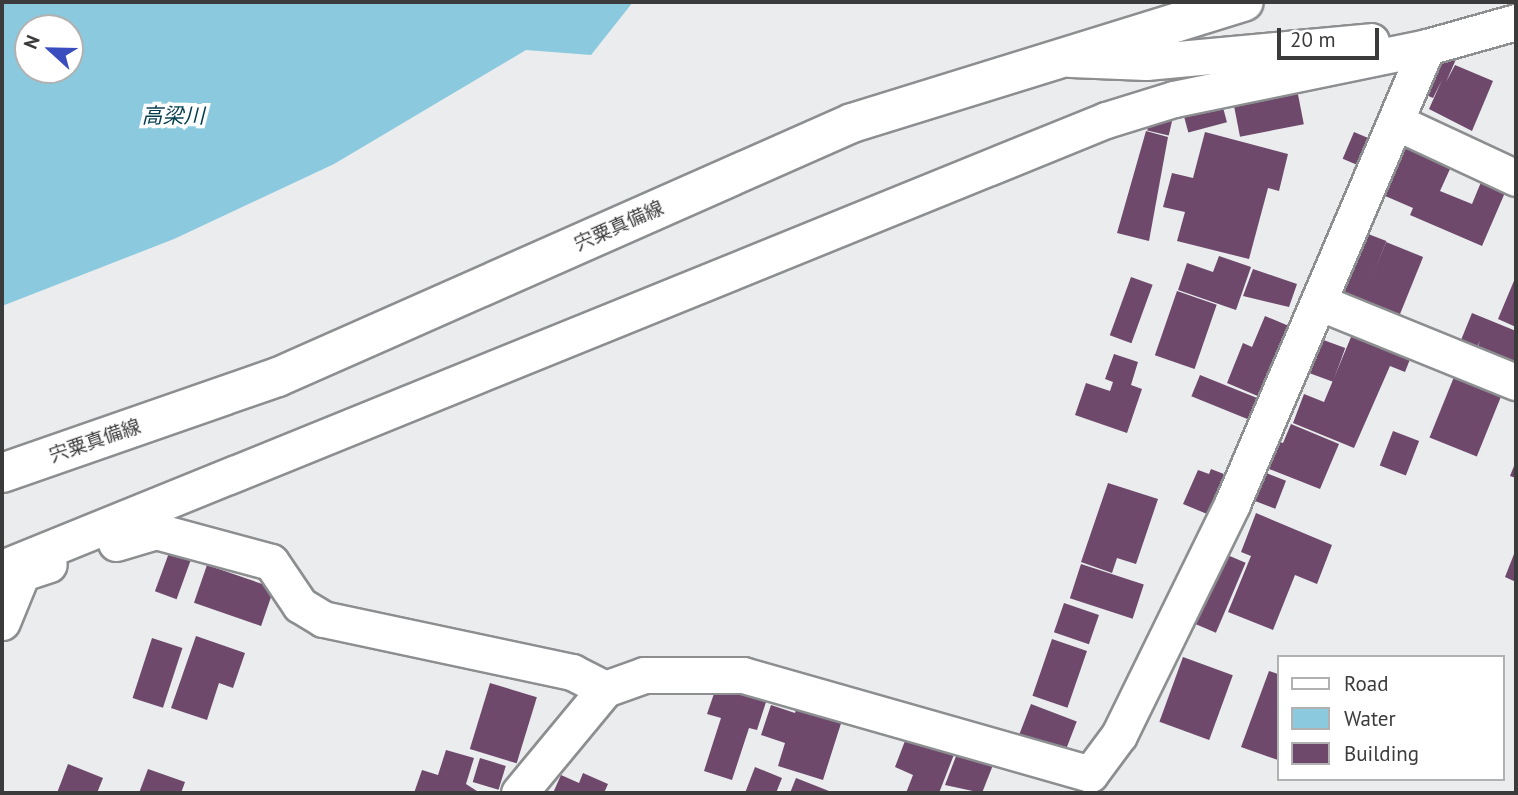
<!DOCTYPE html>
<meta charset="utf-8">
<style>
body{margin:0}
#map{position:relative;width:1518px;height:795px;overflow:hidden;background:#eaecee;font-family:"PT Sans","Noto Sans JP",sans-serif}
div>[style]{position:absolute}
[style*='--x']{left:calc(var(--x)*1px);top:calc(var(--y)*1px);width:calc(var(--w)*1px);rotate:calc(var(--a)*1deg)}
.water>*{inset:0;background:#8bc9de}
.building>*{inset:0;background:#6e496b;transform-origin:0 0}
.roads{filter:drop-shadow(2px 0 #8c8e90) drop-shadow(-2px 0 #8c8e90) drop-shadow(0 2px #8c8e90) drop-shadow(0 -2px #8c8e90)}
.street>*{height:35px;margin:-17.5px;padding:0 17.5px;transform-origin:17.5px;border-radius:17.5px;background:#fff}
.secondary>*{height:38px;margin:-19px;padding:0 19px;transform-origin:19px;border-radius:19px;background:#fff}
span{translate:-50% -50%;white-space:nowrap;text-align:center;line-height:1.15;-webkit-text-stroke:7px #fff;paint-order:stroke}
.street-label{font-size:19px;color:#3b3b3c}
.water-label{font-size:21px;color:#043e4d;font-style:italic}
.frame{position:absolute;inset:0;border:4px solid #3b3b3c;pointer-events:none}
.legend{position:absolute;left:1277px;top:655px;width:228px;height:126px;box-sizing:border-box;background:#fff;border:2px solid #b1b1b1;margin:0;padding:9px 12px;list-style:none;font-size:21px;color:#3b3b3c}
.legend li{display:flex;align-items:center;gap:14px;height:35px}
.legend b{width:35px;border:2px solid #b1b1b1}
.north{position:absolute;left:14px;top:14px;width:70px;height:70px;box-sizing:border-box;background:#fff;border:2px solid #b1b1b1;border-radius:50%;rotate:292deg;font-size:19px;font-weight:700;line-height:28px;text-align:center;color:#3b3b3c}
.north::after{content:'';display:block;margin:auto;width:24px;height:32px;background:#3a4dbf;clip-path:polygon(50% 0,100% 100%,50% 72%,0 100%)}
.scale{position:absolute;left:1277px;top:28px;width:102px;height:32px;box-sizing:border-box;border:4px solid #3b3b3c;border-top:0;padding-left:9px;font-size:21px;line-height:24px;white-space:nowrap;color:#3b3b3c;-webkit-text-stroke:5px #fff;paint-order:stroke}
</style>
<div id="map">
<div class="water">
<i style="clip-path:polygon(evenodd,2px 2px,633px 2px,591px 55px,526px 50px,334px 164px,174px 239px,2px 306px,2px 2px,28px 28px,70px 28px,70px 70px,28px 70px,28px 28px)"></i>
</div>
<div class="building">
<i style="clip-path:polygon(1437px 49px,1457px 57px,1446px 82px,1455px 65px,1493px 81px,1472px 131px,1429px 109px,1442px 80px,1433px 98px,1419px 92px)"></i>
<i style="left:1296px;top:84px;width:41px;height:65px;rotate:79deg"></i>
<i style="left:1221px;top:100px;width:23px;height:40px;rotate:75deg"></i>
<i style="left:1152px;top:110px;width:22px;height:21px;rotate:13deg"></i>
<i style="clip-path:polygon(1146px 131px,1168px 137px,1149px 241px,1117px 233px)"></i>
<i style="clip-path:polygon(1205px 132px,1288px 154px,1279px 191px,1268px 188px,1249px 259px,1177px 241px,1185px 212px,1163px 207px,1172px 173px,1193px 178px)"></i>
<i style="left:1354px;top:132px;width:25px;height:29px;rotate:23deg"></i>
<i style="clip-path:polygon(1401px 135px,1455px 158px,1440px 191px,1472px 204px,1486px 170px,1510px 181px,1482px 246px,1410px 215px,1413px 208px,1376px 192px)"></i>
<i style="left:1363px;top:232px;width:25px;height:67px;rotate:21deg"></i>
<i style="left:1386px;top:242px;width:40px;height:68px;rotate:22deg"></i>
<i style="clip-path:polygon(1219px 256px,1251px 267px,1236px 310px,1178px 290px,1187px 263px,1213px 272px)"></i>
<i style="clip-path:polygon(1253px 269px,1297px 284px,1289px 307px,1243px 296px)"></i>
<i style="clip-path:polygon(1516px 276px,1516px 327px,1498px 319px)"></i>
<i style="left:1131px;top:277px;width:23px;height:62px;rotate:20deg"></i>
<i style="left:1177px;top:291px;width:42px;height:68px;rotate:19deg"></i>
<i style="clip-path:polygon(1472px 313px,1516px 331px,1516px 374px,1474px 356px,1480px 341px,1474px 352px,1459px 345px)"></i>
<i style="clip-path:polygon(1265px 316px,1296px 329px,1267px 400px,1227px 383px,1243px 343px,1252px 347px)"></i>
<i style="clip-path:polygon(1356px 325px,1414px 349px,1405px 372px,1390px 366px,1354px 448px,1293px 423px,1304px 394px,1324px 402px)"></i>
<i style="left:1318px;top:338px;width:29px;height:36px;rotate:20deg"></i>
<i style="clip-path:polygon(1114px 354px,1138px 362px,1131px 385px,1142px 389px,1127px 433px,1075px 415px,1086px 383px,1110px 391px,1113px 382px,1105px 379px)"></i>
<i style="left:1458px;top:367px;width:51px;height:76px;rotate:22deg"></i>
<i style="left:1200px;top:375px;width:71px;height:23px;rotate:22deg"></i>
<i style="clip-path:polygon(1291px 424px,1339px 444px,1320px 489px,1264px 467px,1275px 440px,1283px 443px)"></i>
<i style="left:1393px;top:431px;width:28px;height:37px;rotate:21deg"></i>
<i style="clip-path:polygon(1516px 461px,1516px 478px,1510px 476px)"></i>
<i style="clip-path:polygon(1211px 469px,1229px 476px,1212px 516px,1183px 504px,1198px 470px,1209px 474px)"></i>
<i style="left:1258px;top:470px;width:30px;height:30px;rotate:21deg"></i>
<i style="clip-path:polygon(1108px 483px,1158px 499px,1136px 564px,1117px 558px,1112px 573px,1081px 562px)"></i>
<i style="clip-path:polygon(1256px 513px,1332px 545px,1317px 584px,1295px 575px,1273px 630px,1228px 612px,1251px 556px,1241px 552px)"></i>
<i style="clip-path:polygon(1516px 549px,1516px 582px,1505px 577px)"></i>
<i style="left:170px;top:550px;width:23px;height:44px;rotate:20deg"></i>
<i style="left:1218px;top:551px;width:30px;height:76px;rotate:23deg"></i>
<i style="left:1081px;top:564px;width:66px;height:36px;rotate:18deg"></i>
<i style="left:207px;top:565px;width:71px;height:40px;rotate:19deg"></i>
<i style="left:1064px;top:603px;width:37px;height:31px;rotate:19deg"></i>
<i style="clip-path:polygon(196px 636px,245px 653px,233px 688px,219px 683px,207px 720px,171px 708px)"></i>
<i style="left:152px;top:638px;width:32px;height:63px;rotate:18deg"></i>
<i style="left:1052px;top:639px;width:37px;height:60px;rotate:19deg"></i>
<i style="left:1183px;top:657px;width:53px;height:69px;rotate:20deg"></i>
<i style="clip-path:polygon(1269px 671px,1278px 674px,1278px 760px,1241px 747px)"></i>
<i style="clip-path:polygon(718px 682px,767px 699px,757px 730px,749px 728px,732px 780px,704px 771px,721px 718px,707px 714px)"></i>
<i style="left:490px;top:683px;width:49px;height:69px;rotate:17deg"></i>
<i style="clip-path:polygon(799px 700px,844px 714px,823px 780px,778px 766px,785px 743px,761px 735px,771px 705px,795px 713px)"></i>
<i style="left:1031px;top:704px;width:49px;height:37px;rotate:21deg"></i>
<i style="clip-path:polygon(908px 733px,955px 752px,939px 793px,906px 793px,913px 775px,895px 767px)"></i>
<i style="clip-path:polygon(446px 750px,474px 758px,466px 784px,480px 793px,414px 793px,422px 770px,438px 775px)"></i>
<i style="clip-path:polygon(958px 751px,993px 765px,982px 793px,945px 785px)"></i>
<i style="left:480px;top:758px;width:27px;height:25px;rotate:17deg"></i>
<i style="clip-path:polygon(68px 764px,103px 778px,97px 793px,57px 793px)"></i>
<i style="clip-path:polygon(755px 767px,782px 778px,776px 793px,745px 793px)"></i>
<i style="clip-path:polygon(148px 769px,185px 782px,181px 793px,139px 793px)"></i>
<i style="clip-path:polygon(583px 773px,608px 784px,604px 793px,553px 793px,561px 775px,579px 783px)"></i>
<i style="clip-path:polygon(796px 778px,834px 793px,790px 793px)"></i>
</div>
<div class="roads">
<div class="street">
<i style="--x:1071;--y:59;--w:75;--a:2.3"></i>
<i style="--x:1146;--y:62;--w:226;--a:-5.3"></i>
<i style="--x:1396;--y:122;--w:132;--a:25"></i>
<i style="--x:1321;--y:303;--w:210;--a:22.1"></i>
<i style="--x:116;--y:543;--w:42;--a:-16.7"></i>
<i style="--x:156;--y:531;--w:119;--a:15.1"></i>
<i style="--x:271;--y:562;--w:52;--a:56"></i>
<i style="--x:300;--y:605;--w:27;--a:31"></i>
<i style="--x:323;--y:619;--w:255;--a:12"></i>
<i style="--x:572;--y:672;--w:37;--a:27"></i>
<i style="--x:2;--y:568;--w:1191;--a:-22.09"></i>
<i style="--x:1106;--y:120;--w:71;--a:-17.2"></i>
<i style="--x:1174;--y:99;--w:258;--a:-11.6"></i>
<i style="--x:2;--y:622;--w:53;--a:-67.8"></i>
<i style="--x:22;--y:573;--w:28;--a:-18"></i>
<i style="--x:519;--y:793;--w:135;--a:-50.4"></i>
<i style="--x:605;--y:689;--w:41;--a:-19.7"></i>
<i style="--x:644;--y:675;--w:99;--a:0"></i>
<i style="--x:743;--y:675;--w:361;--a:15.9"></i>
<i style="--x:1090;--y:774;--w:49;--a:-53.4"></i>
<i style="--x:1119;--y:735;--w:257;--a:-63.9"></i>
<i style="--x:1232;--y:504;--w:497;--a:-66.9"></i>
<i style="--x:1427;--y:47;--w:92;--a:-15.7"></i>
</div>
<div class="secondary">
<i style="--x:2;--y:473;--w:292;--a:-19.2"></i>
<i style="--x:278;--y:377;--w:628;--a:-23.87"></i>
<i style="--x:852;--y:123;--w:410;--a:-17.2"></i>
</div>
</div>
<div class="street-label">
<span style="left:619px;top:226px;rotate:-24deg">宍粟真備線</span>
<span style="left:95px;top:441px;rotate:-19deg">宍粟真備線</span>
</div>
<div class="water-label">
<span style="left:173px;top:116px">高梁川</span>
</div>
<div class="frame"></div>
<ul class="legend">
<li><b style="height:9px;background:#fff"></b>Road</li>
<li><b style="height:19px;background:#8bc9de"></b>Water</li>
<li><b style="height:19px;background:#6e496b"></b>Building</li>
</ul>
<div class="north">N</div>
<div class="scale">20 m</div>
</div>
